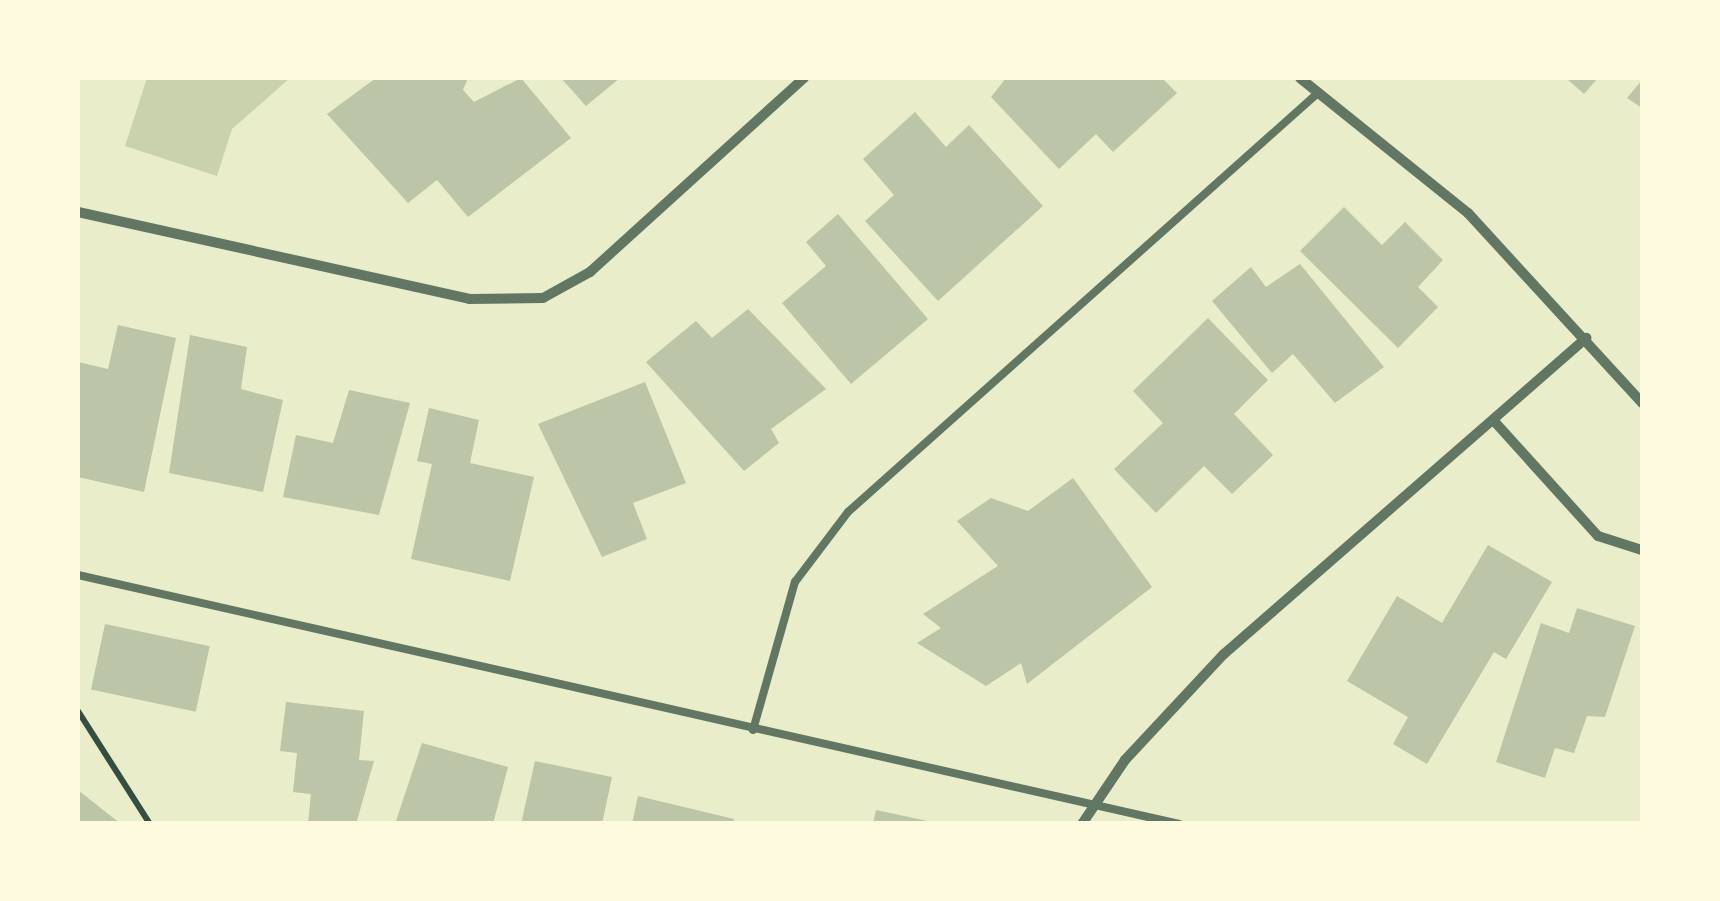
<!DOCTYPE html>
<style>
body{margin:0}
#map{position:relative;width:1720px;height:901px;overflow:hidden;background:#e9edc9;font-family:"Golos Text",sans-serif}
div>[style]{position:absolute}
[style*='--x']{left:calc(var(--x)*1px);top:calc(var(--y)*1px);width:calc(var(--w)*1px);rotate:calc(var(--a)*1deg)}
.green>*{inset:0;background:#cad2ad}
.building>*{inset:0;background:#bcc5a7;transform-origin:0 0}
.path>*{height:6px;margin:-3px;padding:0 3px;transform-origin:3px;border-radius:3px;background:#344e41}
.service>*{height:8px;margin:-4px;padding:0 4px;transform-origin:4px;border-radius:4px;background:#617663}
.minor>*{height:10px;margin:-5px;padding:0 5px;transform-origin:5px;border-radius:5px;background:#617663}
span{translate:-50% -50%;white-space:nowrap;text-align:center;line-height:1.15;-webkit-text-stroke:8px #fefae0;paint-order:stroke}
.frame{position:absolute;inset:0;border:80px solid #fefae0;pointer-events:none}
</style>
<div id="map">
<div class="green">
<i style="clip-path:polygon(147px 78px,290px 78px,232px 129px,217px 176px,125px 146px)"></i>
</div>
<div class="building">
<i style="clip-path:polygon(376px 78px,468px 78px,463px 90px,474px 102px,521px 78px,571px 138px,468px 217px,437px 180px,408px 203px,327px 114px)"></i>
<i style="clip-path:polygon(561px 78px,620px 78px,586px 106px)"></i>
<i style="clip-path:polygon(1006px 78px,1162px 78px,1177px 93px,1113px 152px,1096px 134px,1059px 169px,991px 97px)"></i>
<i style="clip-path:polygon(1566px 78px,1598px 78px,1584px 94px)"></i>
<i style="clip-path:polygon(1642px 80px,1642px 108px,1627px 98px)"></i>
<i style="clip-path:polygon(915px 112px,946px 147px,969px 125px,1043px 206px,938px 301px,865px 221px,894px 195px,863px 159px)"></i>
<i style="clip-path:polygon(1344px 207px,1382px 245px,1405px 222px,1443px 260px,1418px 287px,1438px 307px,1398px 348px,1300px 251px)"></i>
<i style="clip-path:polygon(838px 214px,928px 319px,851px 384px,782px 303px,826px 266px,806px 242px)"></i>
<i style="clip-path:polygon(1300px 264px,1384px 367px,1335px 403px,1293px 354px,1272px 373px,1212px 301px,1251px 267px,1266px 287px)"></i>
<i style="clip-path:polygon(748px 309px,826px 389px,771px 429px,779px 443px,744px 471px,646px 362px,696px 321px,712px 338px)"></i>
<i style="clip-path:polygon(1208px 318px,1268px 380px,1234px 414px,1273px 455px,1232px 494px,1204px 466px,1156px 513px,1114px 469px,1163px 423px,1133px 391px)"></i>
<i style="clip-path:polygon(118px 325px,176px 338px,144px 492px,78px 477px,78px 362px,108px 369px)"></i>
<i style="clip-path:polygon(190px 335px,247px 347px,241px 389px,283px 400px,263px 492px,169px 473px)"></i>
<i style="clip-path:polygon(645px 382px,686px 483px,633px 503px,647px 539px,602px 557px,538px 424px)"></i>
<i style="clip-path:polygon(349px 390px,410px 403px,379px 515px,283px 497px,296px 435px,333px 443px)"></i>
<i style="clip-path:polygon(429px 408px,479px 420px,470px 463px,534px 477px,510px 581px,411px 559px,432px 464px,417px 461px)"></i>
<i style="clip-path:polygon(1073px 478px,1152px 587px,1027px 684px,1021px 663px,986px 686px,917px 643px,941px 628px,923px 614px,998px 566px,957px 521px,991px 498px,1028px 511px)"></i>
<i style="clip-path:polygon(1488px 545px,1552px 582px,1506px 659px,1494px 652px,1427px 764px,1393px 744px,1408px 717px,1347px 681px,1397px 596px,1442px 623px)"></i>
<i style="clip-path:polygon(1577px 608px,1635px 626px,1605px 717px,1587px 716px,1574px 753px,1555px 748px,1545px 778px,1496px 762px,1541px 623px,1569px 633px)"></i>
<i style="left:105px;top:624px;width:107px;height:67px;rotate:12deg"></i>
<i style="clip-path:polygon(286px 702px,364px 711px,359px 760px,374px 761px,356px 824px,308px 824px,311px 794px,293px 792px,297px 753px,280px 751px)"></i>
<i style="clip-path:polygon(422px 743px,508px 767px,493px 824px,395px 824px)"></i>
<i style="clip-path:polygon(535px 761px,612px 777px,602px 824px,521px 824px)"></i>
<i style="clip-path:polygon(78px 790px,121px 824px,78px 824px)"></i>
<i style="clip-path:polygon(638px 796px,734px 819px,733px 824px,632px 824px)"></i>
<i style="clip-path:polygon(876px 810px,932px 822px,931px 824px,873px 824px)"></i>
</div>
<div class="path">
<i style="--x:78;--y:711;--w:134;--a:57.5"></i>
</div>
<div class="service">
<i style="--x:78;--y:575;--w:1129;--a:12.74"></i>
<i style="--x:753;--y:730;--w:154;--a:-74.2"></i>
<i style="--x:795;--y:582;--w:88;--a:-52.9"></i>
<i style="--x:848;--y:512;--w:631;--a:-41.72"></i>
</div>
<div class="minor">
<i style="--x:1300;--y:78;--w:216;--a:38.8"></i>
<i style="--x:1468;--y:213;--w:258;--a:47.5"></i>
<i style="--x:78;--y:212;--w:401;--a:12.5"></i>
<i style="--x:469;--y:299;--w:74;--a:-0.8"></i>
<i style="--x:543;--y:298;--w:54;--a:-29"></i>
<i style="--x:590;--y:272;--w:289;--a:-42.2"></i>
<i style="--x:1494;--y:421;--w:155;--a:47.9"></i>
<i style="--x:1598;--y:536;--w:46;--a:17.7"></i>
<i style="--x:1082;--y:824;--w:77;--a:-56.1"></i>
<i style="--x:1125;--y:760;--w:145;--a:-47"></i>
<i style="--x:1224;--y:654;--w:481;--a:-41.1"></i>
</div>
<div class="frame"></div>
</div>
